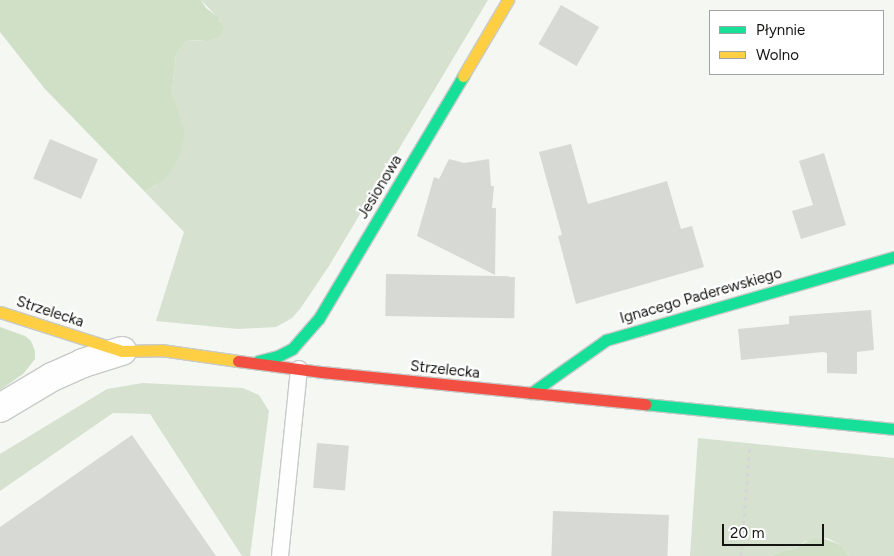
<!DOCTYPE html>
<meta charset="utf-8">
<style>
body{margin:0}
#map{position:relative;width:894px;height:556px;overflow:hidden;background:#f4f7f2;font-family:Figtree,sans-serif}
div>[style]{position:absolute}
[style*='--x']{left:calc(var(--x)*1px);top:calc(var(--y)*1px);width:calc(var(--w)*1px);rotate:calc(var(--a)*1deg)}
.green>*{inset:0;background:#d7e1d0}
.forest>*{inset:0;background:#d0e0c6}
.building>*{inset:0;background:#d7d9d5;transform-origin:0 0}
.path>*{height:3px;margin-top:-1.5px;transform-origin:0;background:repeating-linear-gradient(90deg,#d5d6d5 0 4px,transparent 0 8px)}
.roads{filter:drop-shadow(1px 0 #c8cac7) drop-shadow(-1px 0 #c8cac7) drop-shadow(0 1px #c8cac7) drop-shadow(0 -1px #c8cac7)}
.lane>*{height:16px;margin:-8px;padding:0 8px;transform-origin:8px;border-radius:8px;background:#fdfefd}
.street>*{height:28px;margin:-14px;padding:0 14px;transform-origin:14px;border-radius:14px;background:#fdfefd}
.fast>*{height:11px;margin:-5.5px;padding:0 5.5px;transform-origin:5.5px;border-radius:5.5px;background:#16e098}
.slow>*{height:11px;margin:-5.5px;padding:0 5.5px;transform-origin:5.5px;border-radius:5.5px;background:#ffcf43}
.jam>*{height:11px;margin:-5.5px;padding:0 5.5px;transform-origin:5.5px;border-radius:5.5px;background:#f24e42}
span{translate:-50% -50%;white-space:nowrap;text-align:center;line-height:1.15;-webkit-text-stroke:4.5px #fff;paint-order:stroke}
.street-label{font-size:15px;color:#151614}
.legend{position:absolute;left:709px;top:10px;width:175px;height:65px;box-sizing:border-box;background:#fff;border:1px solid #a1a2a1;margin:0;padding:6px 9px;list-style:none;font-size:15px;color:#151614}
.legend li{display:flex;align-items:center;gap:10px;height:25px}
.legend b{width:25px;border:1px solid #a1a2a1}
.scale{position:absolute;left:722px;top:524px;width:102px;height:22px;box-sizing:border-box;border:2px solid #151614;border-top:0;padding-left:6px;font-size:15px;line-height:18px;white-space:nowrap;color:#151614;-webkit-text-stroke:4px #fff;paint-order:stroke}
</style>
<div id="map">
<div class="green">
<i style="clip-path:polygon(201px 0,488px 0,329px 266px,300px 309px,292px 318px,276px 327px,238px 329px,156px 321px,184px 232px,145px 192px,156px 185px,176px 107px,172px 92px,176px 55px,187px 40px,203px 41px,221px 21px)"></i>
<i style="clip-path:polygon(143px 383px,243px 388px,259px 395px,269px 411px,250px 556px,242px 556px,150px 414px,113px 413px,0 491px,0 454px,107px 389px)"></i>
<i style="clip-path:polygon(698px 438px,894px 458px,894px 556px,849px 556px,841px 545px,827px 538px,806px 541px,794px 549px,781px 551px,771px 556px,690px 556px)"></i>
</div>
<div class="forest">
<i style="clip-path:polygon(0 0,201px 0,206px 8px,218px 17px,224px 28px,220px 36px,207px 41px,187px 40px,176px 55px,172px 92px,185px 134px,179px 158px,166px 178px,145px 192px,45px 89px,0 32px)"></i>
<i style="clip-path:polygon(0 327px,25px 336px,31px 341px,35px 351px,35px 359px,23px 374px,0 390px)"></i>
<i style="clip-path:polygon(822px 538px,841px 545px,849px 556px,771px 556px,781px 551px,794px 549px,811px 539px)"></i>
</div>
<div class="building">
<i style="left:561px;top:5px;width:44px;height:45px;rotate:30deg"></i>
<i style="left:50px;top:139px;width:52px;height:43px;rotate:23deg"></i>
<i style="clip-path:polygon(571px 144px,588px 204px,667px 181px,681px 229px,692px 226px,704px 267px,576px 304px,558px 236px,562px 235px,539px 152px)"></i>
<i style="clip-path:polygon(824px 153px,846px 225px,801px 239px,792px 211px,813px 205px,799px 161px)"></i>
<i style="clip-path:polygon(449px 159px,464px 163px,489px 159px,491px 186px,494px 186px,492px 208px,496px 208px,495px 275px,417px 236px,434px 177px,439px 179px)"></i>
<i style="left:386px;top:274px;width:129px;height:42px;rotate:1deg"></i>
<i style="clip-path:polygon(871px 310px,874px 350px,857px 352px,857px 374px,827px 373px,827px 353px,823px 352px,741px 360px,738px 329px,789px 324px,789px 316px)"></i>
<i style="clip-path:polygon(132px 435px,216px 556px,0 556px,0 527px)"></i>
<i style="left:317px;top:443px;width:32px;height:45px;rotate:5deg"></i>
<i style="left:553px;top:511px;width:116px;height:45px;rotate:2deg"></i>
</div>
<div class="path">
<i style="--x:741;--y:556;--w:111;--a:-85.4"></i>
</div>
<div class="roads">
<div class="lane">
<i style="--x:280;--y:556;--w:188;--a:-84.2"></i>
</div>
<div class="street">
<i style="--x:0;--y:408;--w:61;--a:-30.8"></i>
<i style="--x:52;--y:377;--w:34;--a:-24"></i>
<i style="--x:83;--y:363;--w:41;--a:-17.1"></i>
</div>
<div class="fast">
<i style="--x:258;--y:361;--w:21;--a:-14"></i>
<i style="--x:278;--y:356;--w:16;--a:-27"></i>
<i style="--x:292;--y:349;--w:41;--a:-48.9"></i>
<i style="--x:319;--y:318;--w:282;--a:-59.2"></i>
<i style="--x:531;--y:393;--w:92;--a:-35.2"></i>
<i style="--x:606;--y:340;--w:300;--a:-16.1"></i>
<i style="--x:645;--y:404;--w:250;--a:5.7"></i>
</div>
<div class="slow">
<i style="--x:463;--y:76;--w:88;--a:-59.4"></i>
<i style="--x:0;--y:312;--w:128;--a:17.7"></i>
<i style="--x:122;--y:351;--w:39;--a:-1"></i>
<i style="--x:161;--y:350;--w:78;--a:8.1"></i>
</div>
<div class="jam">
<i style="--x:238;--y:361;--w:85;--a:7.5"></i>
<i style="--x:322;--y:372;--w:325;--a:5.7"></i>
</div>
</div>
<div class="street-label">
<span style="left:380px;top:187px;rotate:-59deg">Jesionowa</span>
<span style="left:701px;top:296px;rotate:-16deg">Ignacego Paderewskiego</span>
<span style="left:50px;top:312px;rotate:18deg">Strzelecka</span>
<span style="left:445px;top:370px;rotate:6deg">Strzelecka</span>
</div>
<ul class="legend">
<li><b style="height:6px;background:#16e098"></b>Płynnie</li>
<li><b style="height:6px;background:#ffcf43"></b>Wolno</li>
</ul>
<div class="scale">20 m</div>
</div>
